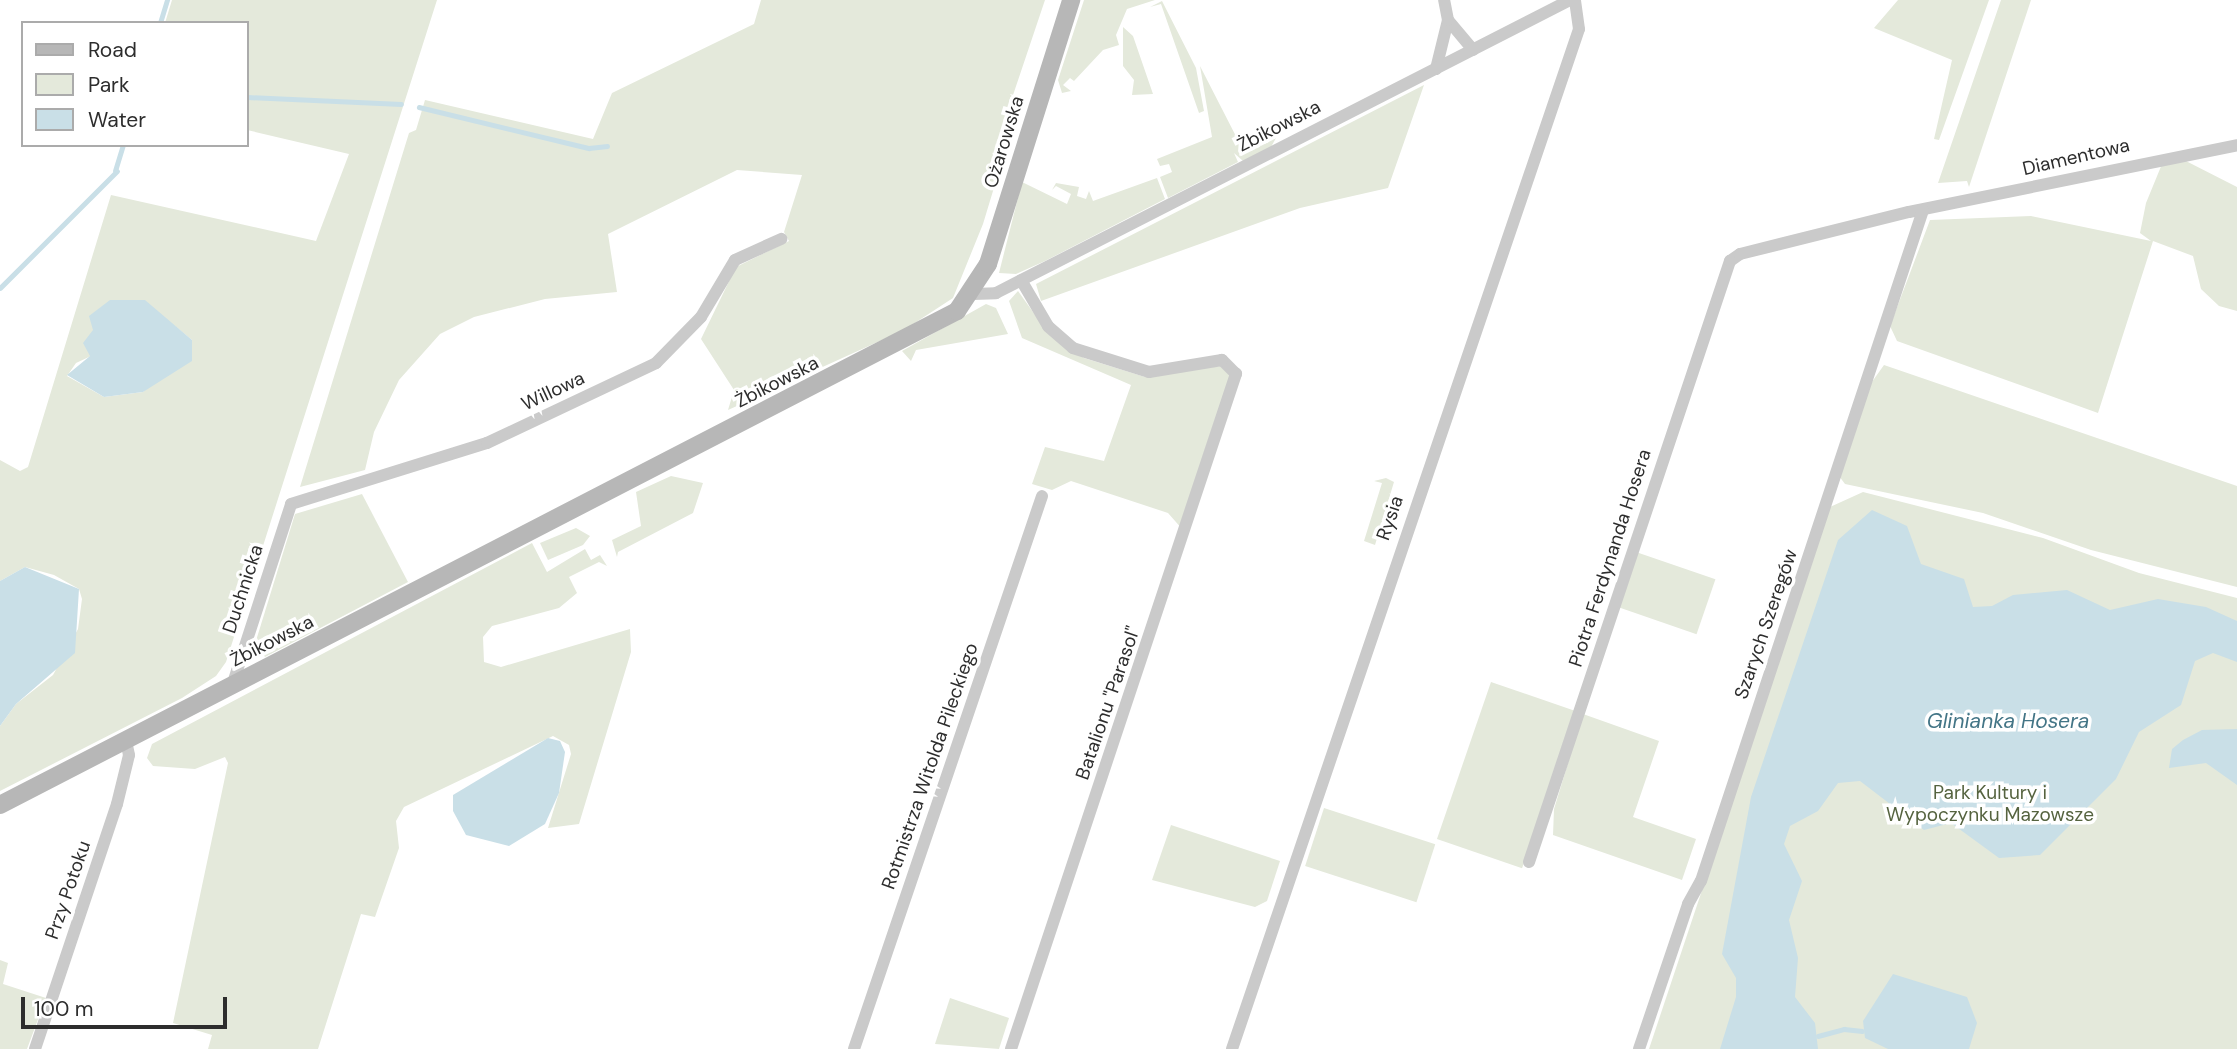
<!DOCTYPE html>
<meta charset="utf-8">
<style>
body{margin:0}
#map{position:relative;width:2237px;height:1049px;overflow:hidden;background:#fff;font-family:"DM Sans",sans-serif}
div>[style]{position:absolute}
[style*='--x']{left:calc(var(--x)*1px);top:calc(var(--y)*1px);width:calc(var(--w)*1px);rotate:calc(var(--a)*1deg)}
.green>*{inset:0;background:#e4e9db;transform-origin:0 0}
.water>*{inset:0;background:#c9dfe7}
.stream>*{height:4.5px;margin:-2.25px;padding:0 2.25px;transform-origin:2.25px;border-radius:2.25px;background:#c9dfe7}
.minor>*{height:12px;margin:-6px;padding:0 6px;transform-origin:6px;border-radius:6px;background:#cacaca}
.secondary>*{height:18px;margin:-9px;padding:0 9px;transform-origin:9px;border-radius:9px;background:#b7b7b7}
span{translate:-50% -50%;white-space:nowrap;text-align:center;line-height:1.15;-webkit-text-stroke:7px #fff;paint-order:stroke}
.street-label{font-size:19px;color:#2d2d2d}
.park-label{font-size:19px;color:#55633f}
.water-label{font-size:21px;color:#437586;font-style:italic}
.legend{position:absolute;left:21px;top:21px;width:228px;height:126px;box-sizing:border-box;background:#fff;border:2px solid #ababab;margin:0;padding:9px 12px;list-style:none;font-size:21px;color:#2d2d2d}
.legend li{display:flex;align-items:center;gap:14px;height:35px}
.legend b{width:35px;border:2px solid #ababab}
.scale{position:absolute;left:21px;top:997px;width:206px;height:32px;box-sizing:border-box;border:4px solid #2d2d2d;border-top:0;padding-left:9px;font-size:21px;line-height:24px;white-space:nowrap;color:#2d2d2d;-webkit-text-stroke:5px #fff;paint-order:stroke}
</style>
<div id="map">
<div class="green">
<i style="clip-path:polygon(evenodd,172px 0,437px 0,226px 662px,216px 676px,182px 698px,0 791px,0 726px,16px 704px,53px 675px,78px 629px,82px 599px,79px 589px,54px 575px,25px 567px,0 581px,0 460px,20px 471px,28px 467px,111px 195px,316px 241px,349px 154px,247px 130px,247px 23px,165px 23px,172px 0,175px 326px,192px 340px,143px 392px,104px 397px,67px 376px,76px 363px,91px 356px,93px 330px,175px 326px)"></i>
<i style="clip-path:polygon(761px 0,1045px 0,1009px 107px,1016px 115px,983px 224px,953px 298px,904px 330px,728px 410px,734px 390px,701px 339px,736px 267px,789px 241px,784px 232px,802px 175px,737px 170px,608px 234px,617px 292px,545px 299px,474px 317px,440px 334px,399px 380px,374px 432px,365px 470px,300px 487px,409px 133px,416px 130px,425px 100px,593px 139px,612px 93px,754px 24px)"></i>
<i style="clip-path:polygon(1084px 0,1155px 0,1127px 9px,1116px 35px,1119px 45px,1103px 50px,1074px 81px,1070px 78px,1063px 85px,1071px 91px,1062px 93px,1058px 80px)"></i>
<i style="clip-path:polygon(1898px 0,1989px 0,1939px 140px,1934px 139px,1952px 60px,1874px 28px)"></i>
<i style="clip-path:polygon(2001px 0,2031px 0,1969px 187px,1967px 181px,1938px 183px)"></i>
<i style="clip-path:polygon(1162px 1px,1196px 68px,1204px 111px,1199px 113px,1161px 4px,1150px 7px)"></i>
<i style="clip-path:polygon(1123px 27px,1133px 36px,1153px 94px,1132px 95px,1134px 80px,1123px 66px)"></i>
<i style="clip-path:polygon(1200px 66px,1243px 150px,1276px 138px,1271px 147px,1243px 161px,1234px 153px,1238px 162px,1168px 198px,1160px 177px,1172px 172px,1169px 164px,1160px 166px,1157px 159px,1212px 137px)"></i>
<i style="clip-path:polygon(1424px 85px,1388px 188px,1300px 208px,1041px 301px,1036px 284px)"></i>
<i style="clip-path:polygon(2182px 159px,2237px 187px,2237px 311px,2219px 306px,2201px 289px,2193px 256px,2153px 241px,2098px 413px,1897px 341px,1890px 326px,1930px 220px,2031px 216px,2151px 241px,2140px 233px,2146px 203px,2162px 164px)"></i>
<i style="clip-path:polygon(1157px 178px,1165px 199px,1045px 261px,1016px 274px,999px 273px,1022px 182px,1067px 204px,1071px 194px,1056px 186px,1052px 190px,1056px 183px,1079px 187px,1077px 196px,1086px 199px,1089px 191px,1093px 201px)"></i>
<i style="clip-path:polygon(1018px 291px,1048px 333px,1084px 358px,1145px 377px,1220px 366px,1227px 371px,1230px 378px,1183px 530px,1168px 513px,1071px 481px,1052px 490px,1032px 484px,1045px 447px,1104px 461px,1131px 385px,1022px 338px,1009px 301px)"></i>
<i style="clip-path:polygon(986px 304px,996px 308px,1008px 334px,916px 350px,911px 361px,902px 351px)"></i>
<i style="clip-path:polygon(1884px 365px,2237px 486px,2237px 587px,2091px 550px,1983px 513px,1845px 484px,1839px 476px,1869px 386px)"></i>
<i style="clip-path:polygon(671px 476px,703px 483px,693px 513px,618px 552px,617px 557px,612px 540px,641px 526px,636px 492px)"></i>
<i style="clip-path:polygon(1386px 478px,1394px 482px,1375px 545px,1364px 541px,1382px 483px,1374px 481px)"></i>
<i style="clip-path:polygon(1863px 492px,2043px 538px,2139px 573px,2237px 598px,2237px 1049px,1649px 1049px,1830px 507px)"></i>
<i style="clip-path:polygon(362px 494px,408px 582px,265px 657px,255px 644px,295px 514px)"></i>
<i style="clip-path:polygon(576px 528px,590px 536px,583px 545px,548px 560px,540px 543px)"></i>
<i style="clip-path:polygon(532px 543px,547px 572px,585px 549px,591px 560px,600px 555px,607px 566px,599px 562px,569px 577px,577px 593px,559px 608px,492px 626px,483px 637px,484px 662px,501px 667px,630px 629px,631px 652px,579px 824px,548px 828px,571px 754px,569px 745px,553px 736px,404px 807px,396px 821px,399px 848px,375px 917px,361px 914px,318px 1049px,208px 1049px,212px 1035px,173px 1023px,228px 763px,225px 757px,195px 769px,153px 766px,147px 758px,152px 744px)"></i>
<i style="left:1636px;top:552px;width:84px;height:58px;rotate:19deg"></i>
<i style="left:1491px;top:682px;width:90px;height:166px;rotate:19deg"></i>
<i style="clip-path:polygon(1583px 714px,1659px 741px,1633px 817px,1696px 839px,1682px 880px,1553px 835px,1554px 809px)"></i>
<i style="left:1324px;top:808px;width:117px;height:61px;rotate:18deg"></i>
<i style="clip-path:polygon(1171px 825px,1280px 861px,1267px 901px,1255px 907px,1152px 880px)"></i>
<i style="clip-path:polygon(0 960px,8px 963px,3px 984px,46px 998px,27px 1049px,0 1049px)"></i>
<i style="clip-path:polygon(950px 998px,1009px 1018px,999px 1049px,935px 1044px)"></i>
</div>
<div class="water">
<i style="clip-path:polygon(110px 300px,145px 300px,192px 340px,192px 361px,143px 392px,104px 397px,67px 375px,90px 356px,83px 343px,93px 330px,89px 316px)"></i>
<i style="clip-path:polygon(1872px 510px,1907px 526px,1921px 564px,1964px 579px,1973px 607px,1992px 606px,2013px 595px,2067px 590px,2110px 610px,2158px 599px,2206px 607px,2237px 621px,2237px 662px,2213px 653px,2195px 661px,2181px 705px,2139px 732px,2116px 779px,2040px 855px,1999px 858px,1951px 823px,1924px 830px,1860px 781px,1838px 783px,1818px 811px,1790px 826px,1784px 844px,1802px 881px,1789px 920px,1798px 958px,1795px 997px,1815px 1023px,1818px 1049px,1720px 1049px,1736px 997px,1736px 978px,1722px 954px,1751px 797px,1838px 540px)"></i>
<i style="clip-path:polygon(25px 567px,79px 589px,75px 653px,16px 704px,0 726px,0 581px)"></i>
<i style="clip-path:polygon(2237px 729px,2237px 785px,2206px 763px,2169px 768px,2172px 749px,2183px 740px,2202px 730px)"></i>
<i style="clip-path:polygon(548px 738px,560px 741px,565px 752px,559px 793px,545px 824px,509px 846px,466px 835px,453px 811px,453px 795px)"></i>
<i style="clip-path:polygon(1893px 974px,1967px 997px,1977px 1023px,1969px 1049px,1888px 1049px,1865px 1038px,1863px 1021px)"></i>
</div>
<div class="stream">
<i style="--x:160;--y:23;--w:24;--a:-73"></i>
<i style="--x:247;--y:97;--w:154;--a:2.6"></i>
<i style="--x:419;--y:107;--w:175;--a:13.6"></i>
<i style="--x:589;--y:148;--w:18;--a:-6"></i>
<i style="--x:115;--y:171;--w:27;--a:-73"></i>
<i style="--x:0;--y:288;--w:165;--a:-45"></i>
<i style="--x:1818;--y:1036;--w:27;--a:-15"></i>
<i style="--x:1844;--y:1029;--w:18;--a:6"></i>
</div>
<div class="minor">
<i style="--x:1448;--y:20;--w:39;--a:50"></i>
<i style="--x:1436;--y:69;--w:50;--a:-76.2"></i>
<i style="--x:1448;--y:20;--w:20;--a:-101"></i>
<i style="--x:973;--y:294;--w:23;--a:-2"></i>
<i style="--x:996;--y:293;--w:644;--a:-27.04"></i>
<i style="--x:232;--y:686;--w:191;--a:-72"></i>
<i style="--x:291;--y:504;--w:205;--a:-17.3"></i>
<i style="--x:487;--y:443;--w:187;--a:-25.3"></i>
<i style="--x:656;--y:363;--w:64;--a:-45.6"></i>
<i style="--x:701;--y:317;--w:66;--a:-59.2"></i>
<i style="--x:735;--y:260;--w:51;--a:-24.5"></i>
<i style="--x:1529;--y:862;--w:634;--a:-71.51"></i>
<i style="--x:1730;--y:261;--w:12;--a:-35"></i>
<i style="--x:1740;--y:254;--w:174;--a:-14"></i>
<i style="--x:1909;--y:212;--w:335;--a:-11.5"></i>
<i style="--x:35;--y:1049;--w:258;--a:-71.5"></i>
<i style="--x:117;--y:804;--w:50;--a:-76.2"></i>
<i style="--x:129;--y:755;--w:14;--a:-102"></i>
<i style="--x:854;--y:1049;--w:584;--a:-71.22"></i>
<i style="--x:1011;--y:1049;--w:712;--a:-71.57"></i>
<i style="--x:1236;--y:374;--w:20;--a:-135"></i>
<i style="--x:1222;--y:360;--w:74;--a:170.7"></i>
<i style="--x:1149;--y:372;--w:80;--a:-162.5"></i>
<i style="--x:1073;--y:348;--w:33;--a:-139"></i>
<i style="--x:1048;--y:326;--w:53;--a:-120.4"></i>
<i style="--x:1232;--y:1049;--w:1077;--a:-71.21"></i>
<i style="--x:1579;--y:29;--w:29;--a:-98"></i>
<i style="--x:1639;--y:1049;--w:153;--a:-71.3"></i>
<i style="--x:1688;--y:904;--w:26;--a:-61"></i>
<i style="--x:1701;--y:881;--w:707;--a:-71.69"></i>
</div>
<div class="secondary">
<i style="--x:0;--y:805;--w:1077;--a:-27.3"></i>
<i style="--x:957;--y:311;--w:56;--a:-56.6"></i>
<i style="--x:988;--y:264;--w:277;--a:-72.5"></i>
</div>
<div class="street-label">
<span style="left:1279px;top:126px;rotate:-27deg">Żbikowska</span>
<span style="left:1004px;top:142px;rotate:-73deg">Ożarowska</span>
<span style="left:2076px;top:157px;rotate:-13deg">Diamentowa</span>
<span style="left:777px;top:382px;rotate:-27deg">Żbikowska</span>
<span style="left:553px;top:391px;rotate:-25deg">Willowa</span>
<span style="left:1390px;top:518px;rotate:-71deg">Rysia</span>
<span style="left:1610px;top:558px;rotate:-72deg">Piotra Ferdynanda Hosera</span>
<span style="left:243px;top:589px;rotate:-72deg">Duchnicka</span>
<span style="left:1766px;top:624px;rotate:-71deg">Szarych Szeregów</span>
<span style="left:272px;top:641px;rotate:-27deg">Żbikowska</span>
<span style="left:1108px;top:703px;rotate:-71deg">Batalionu "Parasol"</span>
<span style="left:930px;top:766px;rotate:-71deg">Rotmistrza Witolda Pileckiego</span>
<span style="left:68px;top:890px;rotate:-71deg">Przy Potoku</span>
</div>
<div class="park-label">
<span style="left:1990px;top:804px">Park Kultury i<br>Wypoczynku Mazowsze</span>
</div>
<div class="water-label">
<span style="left:2008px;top:721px">Glinianka Hosera</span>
</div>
<ul class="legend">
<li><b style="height:9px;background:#b7b7b7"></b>Road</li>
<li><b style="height:19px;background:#e4e9db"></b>Park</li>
<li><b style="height:19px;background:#c9dfe7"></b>Water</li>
</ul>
<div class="scale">100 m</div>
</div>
